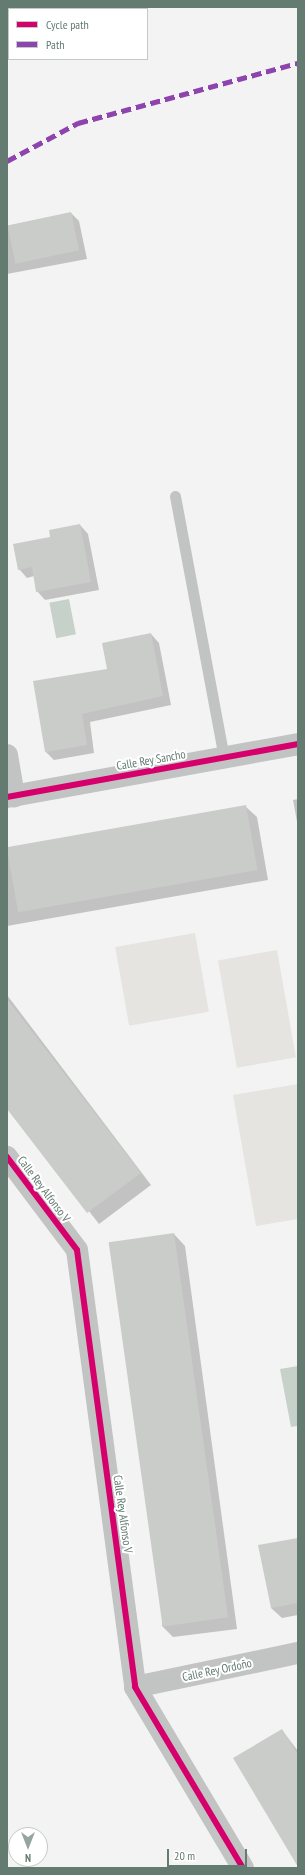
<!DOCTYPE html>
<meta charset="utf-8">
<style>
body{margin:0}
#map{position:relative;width:305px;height:1875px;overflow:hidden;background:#f4f3f3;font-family:"PT Sans Narrow",sans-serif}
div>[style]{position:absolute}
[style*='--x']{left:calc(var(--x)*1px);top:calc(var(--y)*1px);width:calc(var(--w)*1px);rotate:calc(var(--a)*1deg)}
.green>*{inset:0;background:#e6e4e0;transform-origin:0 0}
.water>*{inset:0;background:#c6d1ca;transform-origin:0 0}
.shadow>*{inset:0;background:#0003}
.building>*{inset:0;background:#caccca;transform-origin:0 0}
.lane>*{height:11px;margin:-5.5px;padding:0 5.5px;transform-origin:5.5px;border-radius:5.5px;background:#c2c3c3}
.street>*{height:22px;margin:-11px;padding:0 11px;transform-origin:11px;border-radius:11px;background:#c2c3c3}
.quiet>*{height:5px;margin-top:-2.5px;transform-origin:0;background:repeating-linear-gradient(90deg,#8e44ad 0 10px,transparent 0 15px)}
.cycleway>*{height:6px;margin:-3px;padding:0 3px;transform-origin:3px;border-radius:3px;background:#d6006c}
span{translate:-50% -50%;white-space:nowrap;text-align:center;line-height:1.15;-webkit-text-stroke:4px #fff;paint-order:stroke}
.street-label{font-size:12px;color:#637b70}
.frame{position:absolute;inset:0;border:8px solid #637b70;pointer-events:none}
.legend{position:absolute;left:8px;top:8px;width:140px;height:52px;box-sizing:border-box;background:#fff;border:1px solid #c1cac6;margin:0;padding:5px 7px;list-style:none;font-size:12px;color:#637b70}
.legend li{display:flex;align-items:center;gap:8px;height:20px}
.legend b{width:20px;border:1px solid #c1cac6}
.north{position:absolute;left:8px;top:1827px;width:40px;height:40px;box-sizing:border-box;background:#fff;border:1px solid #c1cac6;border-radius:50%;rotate:180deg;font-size:11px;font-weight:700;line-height:16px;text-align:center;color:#637b70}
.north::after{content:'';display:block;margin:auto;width:14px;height:18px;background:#96a59e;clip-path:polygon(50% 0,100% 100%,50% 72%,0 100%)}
.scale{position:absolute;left:167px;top:1849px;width:80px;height:18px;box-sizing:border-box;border:2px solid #637b70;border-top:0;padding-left:5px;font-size:12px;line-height:14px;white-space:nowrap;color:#637b70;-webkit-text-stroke:3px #fff;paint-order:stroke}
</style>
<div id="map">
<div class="green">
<i style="left:195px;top:933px;width:80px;height:81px;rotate:80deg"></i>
<i style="left:277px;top:950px;width:109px;height:60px;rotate:80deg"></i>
<i style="clip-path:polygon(298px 1084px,298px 1219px,256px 1226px,233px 1095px)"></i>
</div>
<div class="water">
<i style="left:69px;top:599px;width:36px;height:20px;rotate:79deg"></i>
<i style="clip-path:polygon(298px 1366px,298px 1426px,291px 1427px,280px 1369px)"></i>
</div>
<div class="shadow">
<i style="clip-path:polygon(71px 213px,79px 221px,87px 259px,7px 274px,7px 226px)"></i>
<i style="clip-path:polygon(80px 525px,88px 534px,99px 590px,45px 600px,37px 591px,34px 576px,27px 578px,19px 569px,51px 538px)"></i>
<i style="clip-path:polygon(151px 634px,159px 643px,171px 705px,90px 722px,94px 753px,54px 760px,45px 751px,108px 670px)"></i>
<i style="clip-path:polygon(298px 799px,298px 827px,293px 800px)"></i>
<i style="clip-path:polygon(246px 807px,257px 817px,268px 880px,7px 926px,7px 848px)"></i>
<i style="clip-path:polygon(7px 995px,151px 1185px,99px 1224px,7px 1106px)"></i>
<i style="clip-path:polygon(174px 1234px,185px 1246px,237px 1629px,173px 1637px,162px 1626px)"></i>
<i style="clip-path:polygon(298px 1539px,298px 1615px,282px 1618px,271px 1608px)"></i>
<i style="clip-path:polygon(282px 1730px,298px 1751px,298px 1864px)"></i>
</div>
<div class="building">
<i style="left:71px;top:212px;width:39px;height:65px;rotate:78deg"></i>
<i style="clip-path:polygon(80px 524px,91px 582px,36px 592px,32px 567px,18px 570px,13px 544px,50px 537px,49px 530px)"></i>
<i style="clip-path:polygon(151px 633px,163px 696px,82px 714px,87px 745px,45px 752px,33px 681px,107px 669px,102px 643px)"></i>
<i style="left:246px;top:805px;width:66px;height:243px;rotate:80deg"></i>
<i style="clip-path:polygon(7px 999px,141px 1173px,87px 1213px,7px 1109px)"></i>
<i style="left:174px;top:1233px;width:388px;height:66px;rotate:82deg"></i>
<i style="clip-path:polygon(298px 1538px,298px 1603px,271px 1608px,258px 1545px)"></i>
<i style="clip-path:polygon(282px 1729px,298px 1755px,298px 1867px,233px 1758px)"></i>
</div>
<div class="lane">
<i style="--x:175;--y:496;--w:267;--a:79.4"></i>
</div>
<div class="street">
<i style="--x:7;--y:755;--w:42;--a:80.3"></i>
<i style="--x:7;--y:797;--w:296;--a:-10.3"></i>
<i style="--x:7;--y:1157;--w:116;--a:53"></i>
<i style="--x:77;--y:1250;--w:441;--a:82.4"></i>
<i style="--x:135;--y:1687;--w:211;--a:59.2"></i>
<i style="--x:135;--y:1687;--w:167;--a:-11.8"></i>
</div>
<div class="quiet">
<i style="--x:7;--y:161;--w:81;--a:-28.2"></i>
<i style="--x:78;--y:123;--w:228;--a:-15.3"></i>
</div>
<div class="cycleway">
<i style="--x:7;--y:797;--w:296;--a:-10.3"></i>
<i style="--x:7;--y:1157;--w:116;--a:53"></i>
<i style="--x:77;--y:1250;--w:441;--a:82.4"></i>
<i style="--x:135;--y:1687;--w:211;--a:59.2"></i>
</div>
<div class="street-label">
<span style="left:151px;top:760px;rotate:-10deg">Calle Rey Sancho</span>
<span style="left:44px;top:1189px;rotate:53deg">Calle Rey Alfonso V</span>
<span style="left:123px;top:1514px;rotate:82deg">Calle Rey Alfonso V</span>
<span style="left:217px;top:1670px;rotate:-12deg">Calle Rey Ordoño</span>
</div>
<div class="frame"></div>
<ul class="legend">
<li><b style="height:5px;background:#d6006c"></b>Cycle path</li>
<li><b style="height:5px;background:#8e44ad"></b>Path</li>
</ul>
<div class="north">N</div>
<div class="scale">20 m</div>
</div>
